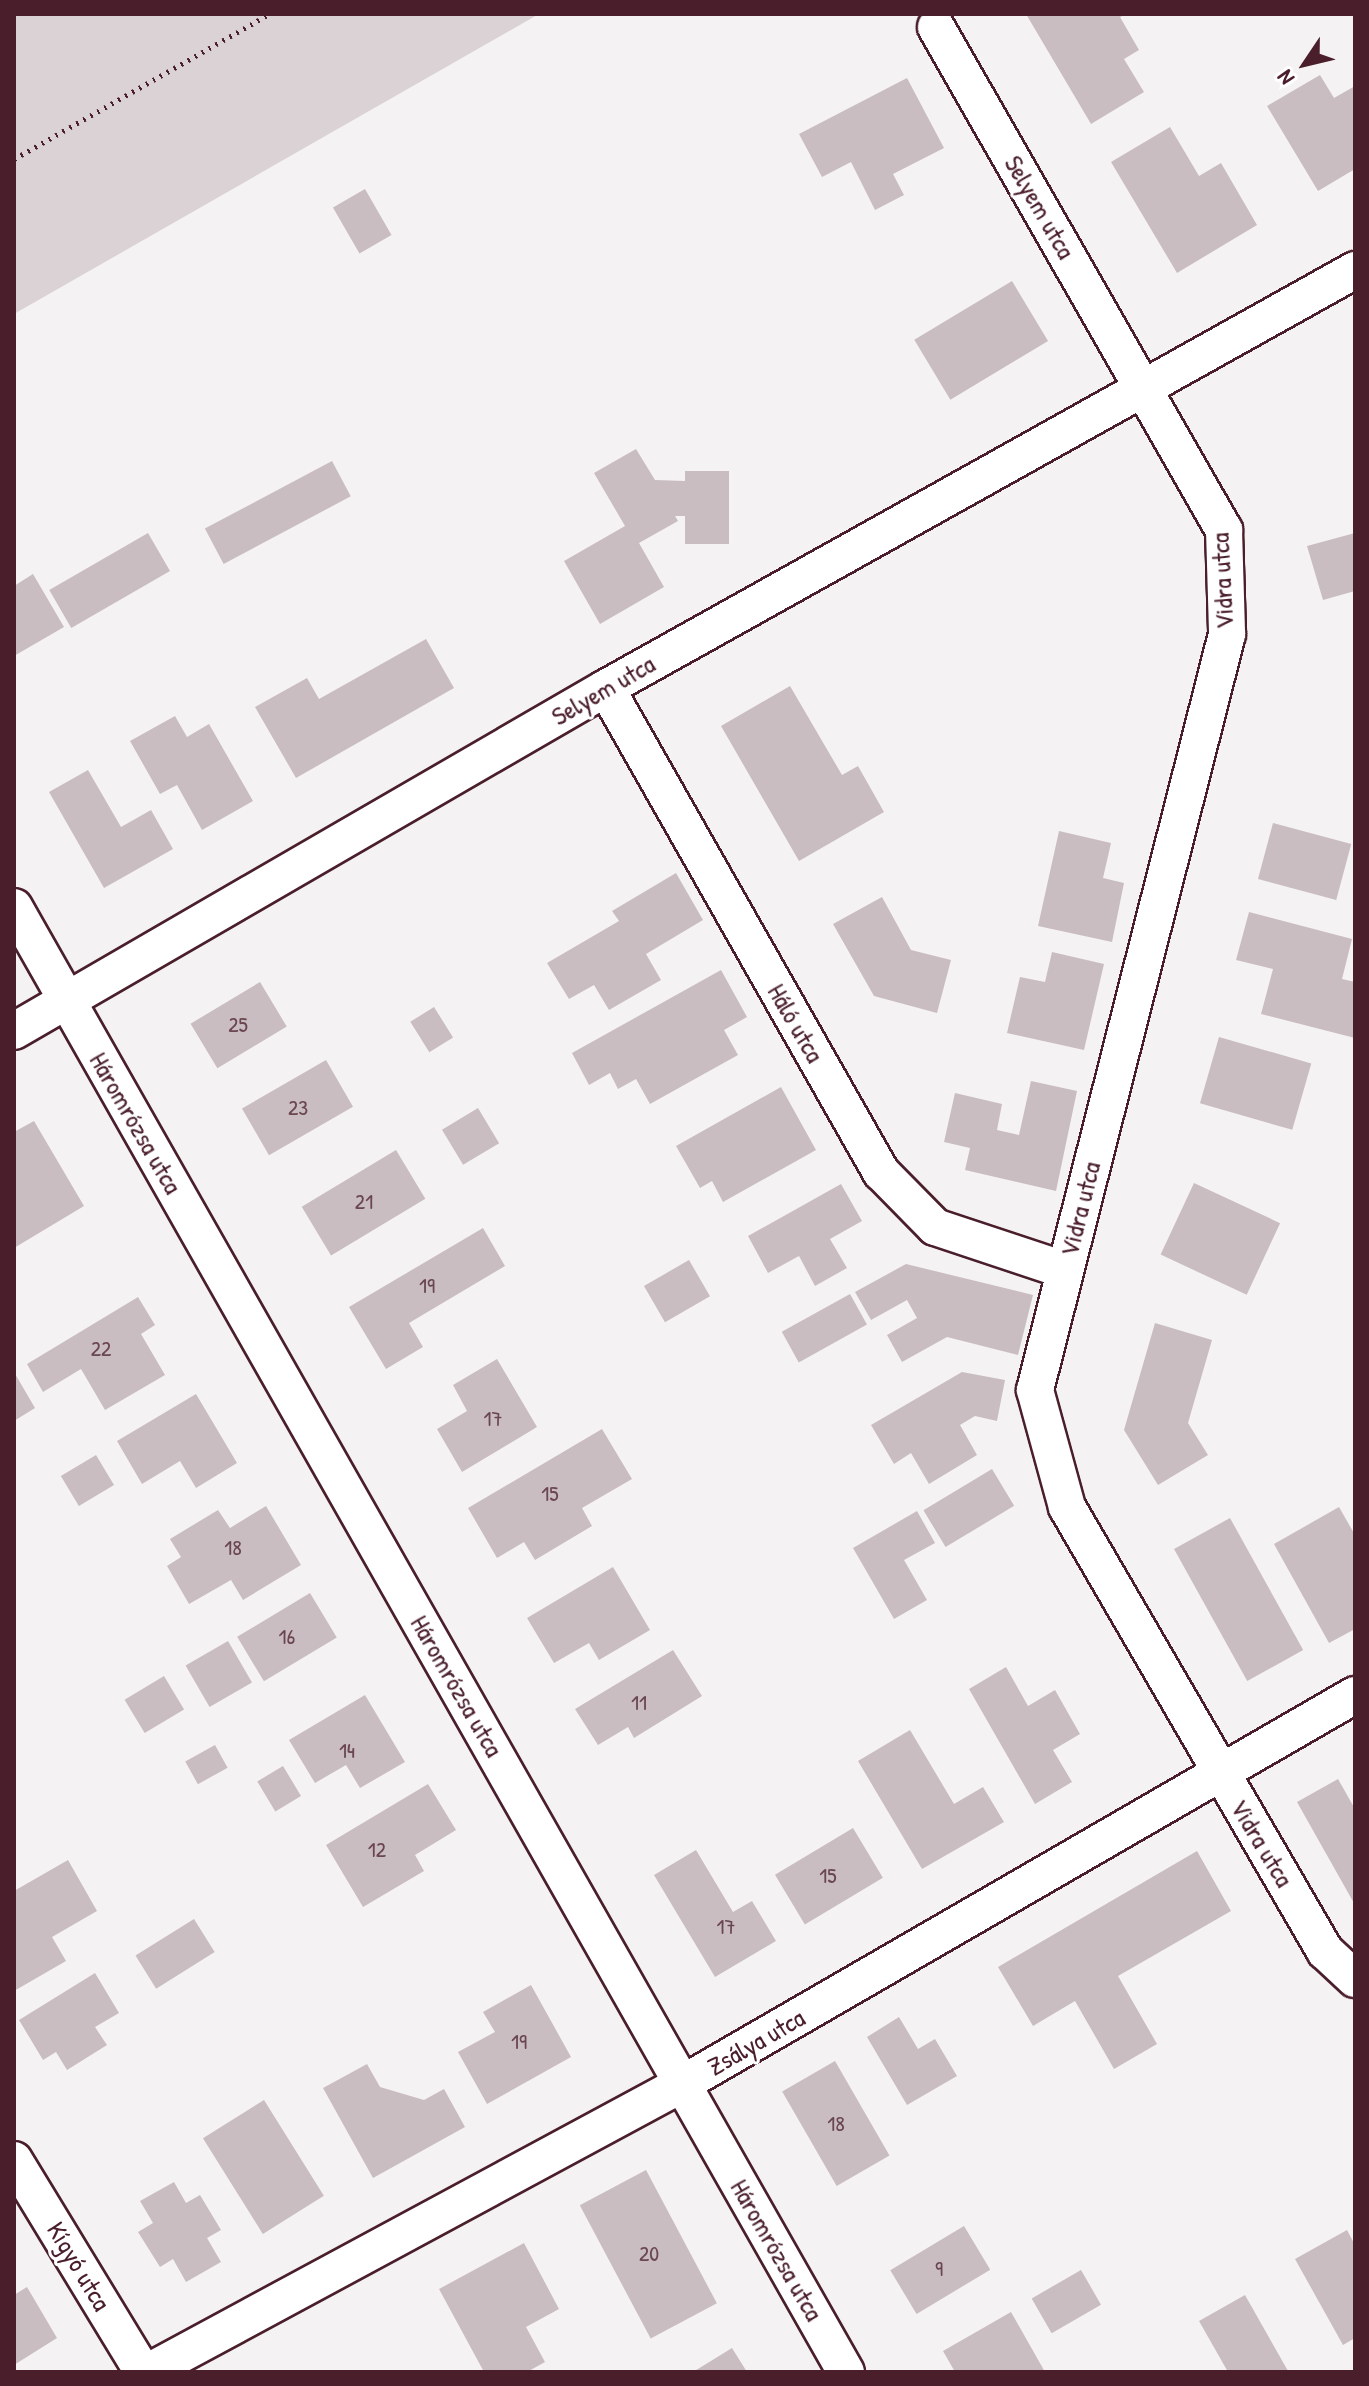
<!DOCTYPE html>
<meta charset="utf-8">
<style>
body{margin:0}
#map{position:relative;width:1369px;height:2386px;overflow:hidden;background:#f4f2f2;font-family:"Patrick Hand",sans-serif}
div>[style]{position:absolute}
[style*='--x']{left:calc(var(--x)*1px);top:calc(var(--y)*1px);width:calc(var(--w)*1px);rotate:calc(var(--a)*1deg)}
.green>*{inset:0;background:#dbd2d5}
.building>*{inset:0;background:#cabdc1;transform-origin:0 0}
.path>*{height:5px;margin-top:-2.5px;transform-origin:0;background:repeating-linear-gradient(90deg,#4a1f2b 0 2px,transparent 0 8px)}
.roads{filter:drop-shadow(2px 0 #4a1f2b) drop-shadow(-2px 0 #4a1f2b) drop-shadow(0 2px #4a1f2b) drop-shadow(0 -2px #4a1f2b)}
.minor>*{height:36px;margin:-18px;padding:0 18px;transform-origin:18px;border-radius:18px;background:#fff}
span{translate:-50% -50%;white-space:nowrap;text-align:center;line-height:1.15;-webkit-text-stroke:6px #fff;paint-order:stroke}
.number-label{font-size:22px;color:#6a4650}
.number-label span{-webkit-text-stroke-width:0}
.street-label{font-size:26px;color:#4a1f2b}
.frame{position:absolute;inset:0;border:16px solid #4a1f2b;pointer-events:none}
.north{position:absolute;left:1265px;top:24px;width:80px;height:80px;-webkit-text-stroke:6px #fff;paint-order:stroke;rotate:235deg;font-size:22px;font-weight:700;line-height:32px;text-align:center;color:#4a1f2b}
.north::after{content:'';display:block;margin:auto;width:28px;height:36px;background:#4a1f2b;clip-path:polygon(50% 0,100% 100%,50% 72%,0 100%)}
</style>
<div id="map">
<div class="green">
<i style="clip-path:polygon(14px 14px,539px 14px,14px 314px)"></i>
</div>
<div class="building">
<i style="clip-path:polygon(1026px 14px,1126px 14px,1120px 17px,1139px 50px,1124px 59px,1144px 92px,1091px 124px)"></i>
<i style="clip-path:polygon(1320px 75px,1334px 98px,1355px 86px,1355px 169px,1318px 191px,1267px 106px)"></i>
<i style="clip-path:polygon(907px 78px,944px 148px,893px 174px,904px 195px,875px 210px,851px 162px,822px 177px,799px 134px)"></i>
<i style="clip-path:polygon(1170px 127px,1199px 176px,1221px 163px,1257px 225px,1177px 273px,1111px 162px)"></i>
<i style="left:365px;top:189px;width:53px;height:37px;rotate:60deg"></i>
<i style="left:1012px;top:281px;width:70px;height:114px;rotate:59deg"></i>
<i style="clip-path:polygon(636px 449px,655px 480px,685px 481px,685px 471px,729px 471px,729px 544px,685px 544px,685px 516px,675px 516px,678px 521px,639px 543px,664px 587px,600px 624px,564px 561px,625px 526px,594px 473px)"></i>
<i style="left:332px;top:461px;width:40px;height:144px;rotate:62deg"></i>
<i style="left:148px;top:533px;width:44px;height:114px;rotate:60deg"></i>
<i style="clip-path:polygon(1355px 533px,1355px 591px,1323px 600px,1307px 546px)"></i>
<i style="clip-path:polygon(33px 574px,64px 627px,14px 656px,14px 586px)"></i>
<i style="clip-path:polygon(426px 639px,454px 688px,296px 778px,255px 707px,307px 678px,319px 699px)"></i>
<i style="clip-path:polygon(790px 686px,842px 775px,858px 766px,884px 812px,799px 861px,721px 726px)"></i>
<i style="clip-path:polygon(175px 716px,187px 737px,209px 724px,253px 801px,202px 830px,177px 785px,160px 794px,130px 741px)"></i>
<i style="clip-path:polygon(88px 770px,121px 827px,151px 810px,173px 849px,104px 888px,49px 792px)"></i>
<i style="left:1273px;top:823px;width:81px;height:58px;rotate:15deg"></i>
<i style="clip-path:polygon(1059px 831px,1111px 843px,1103px 878px,1124px 883px,1112px 942px,1038px 926px)"></i>
<i style="clip-path:polygon(676px 873px,703px 920px,646px 954px,661px 980px,609px 1010px,594px 985px,569px 999px,547px 963px,619px 921px,612px 911px)"></i>
<i style="clip-path:polygon(882px 897px,911px 950px,951px 960px,937px 1013px,874px 996px,833px 924px)"></i>
<i style="clip-path:polygon(1249px 912px,1352px 939px,1342px 979px,1355px 982px,1355px 1038px,1261px 1014px,1273px 969px,1236px 960px)"></i>
<i style="clip-path:polygon(1052px 952px,1104px 964px,1084px 1050px,1007px 1033px,1020px 977px,1045px 982px)"></i>
<i style="clip-path:polygon(721px 970px,747px 1017px,724px 1030px,738px 1055px,650px 1104px,636px 1079px,618px 1089px,610px 1073px,589px 1085px,572px 1053px)"></i>
<i style="left:260px;top:982px;width:52px;height:81px;rotate:59deg"></i>
<i style="left:434px;top:1007px;width:36px;height:28px;rotate:58deg"></i>
<i style="left:1219px;top:1037px;width:96px;height:69px;rotate:16deg"></i>
<i style="left:326px;top:1060px;width:54px;height:97px;rotate:60deg"></i>
<i style="clip-path:polygon(1031px 1081px,1077px 1091px,1056px 1191px,965px 1170px,970px 1148px,944px 1142px,955px 1093px,1002px 1104px,997px 1130px,1019px 1135px)"></i>
<i style="clip-path:polygon(781px 1087px,816px 1150px,723px 1202px,712px 1181px,700px 1188px,676px 1146px)"></i>
<i style="left:478px;top:1108px;width:41px;height:42px;rotate:59deg"></i>
<i style="clip-path:polygon(34px 1121px,84px 1206px,14px 1248px,14px 1132px)"></i>
<i style="left:396px;top:1150px;width:57px;height:110px;rotate:59deg"></i>
<i style="left:1194px;top:1183px;width:95px;height:79px;rotate:25deg"></i>
<i style="clip-path:polygon(841px 1184px,862px 1221px,830px 1239px,847px 1268px,815px 1286px,799px 1256px,768px 1273px,748px 1236px)"></i>
<i style="clip-path:polygon(483px 1228px,505px 1266px,409px 1323px,423px 1347px,386px 1369px,349px 1307px)"></i>
<i style="left:689px;top:1260px;width:42px;height:52px;rotate:60deg"></i>
<i style="clip-path:polygon(906px 1264px,1033px 1295px,1018px 1355px,947px 1337px,902px 1362px,887px 1335px,917px 1318px,907px 1300px,871px 1320px,855px 1292px)"></i>
<i style="left:850px;top:1294px;width:35px;height:78px;rotate:61deg"></i>
<i style="clip-path:polygon(138px 1297px,155px 1325px,141px 1334px,165px 1375px,105px 1410px,81px 1369px,43px 1392px,27px 1364px)"></i>
<i style="clip-path:polygon(1155px 1323px,1212px 1340px,1188px 1423px,1208px 1455px,1158px 1485px,1124px 1430px)"></i>
<i style="clip-path:polygon(497px 1359px,537px 1427px,462px 1472px,437px 1429px,467px 1411px,453px 1385px)"></i>
<i style="clip-path:polygon(14px 1372px,35px 1408px,14px 1421px)"></i>
<i style="clip-path:polygon(962px 1372px,1005px 1380px,997px 1421px,975px 1416px,960px 1425px,977px 1455px,929px 1484px,911px 1453px,894px 1464px,871px 1425px)"></i>
<i style="clip-path:polygon(196px 1394px,237px 1463px,196px 1488px,180px 1461px,142px 1484px,117px 1441px)"></i>
<i style="clip-path:polygon(602px 1429px,632px 1479px,582px 1508px,592px 1526px,535px 1560px,524px 1542px,497px 1558px,468px 1508px)"></i>
<i style="left:96px;top:1455px;width:35px;height:41px;rotate:59deg"></i>
<i style="left:992px;top:1469px;width:43px;height:80px;rotate:59deg"></i>
<i style="clip-path:polygon(266px 1506px,301px 1565px,243px 1600px,231px 1580px,189px 1604px,167px 1566px,181px 1557px,170px 1539px,218px 1510px,230px 1528px)"></i>
<i style="clip-path:polygon(1339px 1507px,1355px 1535px,1355px 1629px,1329px 1643px,1274px 1544px)"></i>
<i style="clip-path:polygon(917px 1511px,935px 1543px,904px 1560px,927px 1600px,894px 1619px,853px 1548px)"></i>
<i style="left:1230px;top:1518px;width:151px;height:64px;rotate:61deg"></i>
<i style="clip-path:polygon(613px 1567px,650px 1630px,599px 1660px,589px 1643px,554px 1663px,527px 1618px)"></i>
<i style="left:310px;top:1593px;width:52px;height:85px;rotate:59deg"></i>
<i style="left:228px;top:1641px;width:48px;height:49px;rotate:60deg"></i>
<i style="clip-path:polygon(673px 1650px,702px 1696px,634px 1738px,628px 1727px,598px 1745px,575px 1709px)"></i>
<i style="clip-path:polygon(1006px 1667px,1028px 1706px,1055px 1690px,1080px 1734px,1053px 1750px,1072px 1782px,1035px 1804px,969px 1689px)"></i>
<i style="left:164px;top:1676px;width:39px;height:46px;rotate:59deg"></i>
<i style="clip-path:polygon(365px 1695px,405px 1762px,360px 1788px,346px 1765px,315px 1783px,289px 1740px)"></i>
<i style="clip-path:polygon(910px 1730px,954px 1804px,983px 1787px,1004px 1822px,922px 1869px,858px 1761px)"></i>
<i style="left:215px;top:1745px;width:26px;height:34px;rotate:61deg"></i>
<i style="left:283px;top:1766px;width:35px;height:30px;rotate:59deg"></i>
<i style="clip-path:polygon(1338px 1779px,1355px 1809px,1355px 1905px,1297px 1802px)"></i>
<i style="clip-path:polygon(428px 1784px,456px 1830px,415px 1855px,424px 1871px,363px 1907px,326px 1845px)"></i>
<i style="left:853px;top:1828px;width:58px;height:91px;rotate:59deg"></i>
<i style="clip-path:polygon(696px 1850px,733px 1912px,752px 1901px,776px 1941px,715px 1977px,654px 1875px)"></i>
<i style="clip-path:polygon(1197px 1851px,1231px 1911px,1118px 1976px,1157px 2044px,1114px 2069px,1075px 2001px,1033px 2026px,998px 1967px)"></i>
<i style="clip-path:polygon(68px 1860px,97px 1911px,52px 1937px,66px 1961px,14px 1991px,14px 1891px)"></i>
<i style="left:194px;top:1919px;width:39px;height:69px;rotate:58deg"></i>
<i style="clip-path:polygon(95px 1973px,119px 2013px,95px 2027px,107px 2045px,67px 2070px,56px 2052px,43px 2060px,19px 2020px)"></i>
<i style="clip-path:polygon(531px 1985px,571px 2057px,487px 2104px,458px 2052px,495px 2032px,483px 2012px)"></i>
<i style="clip-path:polygon(899px 2017px,918px 2049px,935px 2039px,957px 2076px,907px 2105px,867px 2037px)"></i>
<i style="left:835px;top:2061px;width:109px;height:61px;rotate:60deg"></i>
<i style="clip-path:polygon(367px 2064px,380px 2087px,424px 2100px,444px 2089px,465px 2127px,373px 2178px,323px 2088px)"></i>
<i style="left:264px;top:2100px;width:113px;height:72px;rotate:58deg"></i>
<i style="left:646px;top:2170px;width:151px;height:75px;rotate:62deg"></i>
<i style="clip-path:polygon(174px 2182px,186px 2203px,200px 2195px,221px 2230px,207px 2238px,221px 2262px,186px 2282px,173px 2259px,160px 2267px,138px 2232px,153px 2223px,140px 2201px)"></i>
<i style="left:964px;top:2226px;width:51px;height:86px;rotate:59deg"></i>
<i style="clip-path:polygon(1347px 2230px,1355px 2245px,1355px 2338px,1343px 2345px,1295px 2259px)"></i>
<i style="clip-path:polygon(524px 2243px,559px 2309px,526px 2327px,545px 2362px,527px 2372px,484px 2372px,439px 2289px)"></i>
<i style="left:1081px;top:2270px;width:40px;height:57px;rotate:60deg"></i>
<i style="clip-path:polygon(27px 2287px,57px 2338px,14px 2365px,14px 2295px)"></i>
<i style="clip-path:polygon(1245px 2295px,1288px 2371px,1286px 2372px,1228px 2372px,1199px 2321px)"></i>
<i style="clip-path:polygon(1011px 2312px,1045px 2372px,955px 2372px,943px 2351px)"></i>
<i style="clip-path:polygon(732px 2348px,747px 2372px,693px 2372px)"></i>
</div>
<div class="path">
<i style="--x:14;--y:159;--w:293;--a:-29.6"></i>
</div>
<div class="roads">
<div class="minor">
<i style="--x:936;--y:27;--w:580;--a:60.21"></i>
<i style="--x:1224;--y:530;--w:104;--a:88.3"></i>
<i style="--x:1227;--y:634;--w:780;--a:104.25"></i>
<i style="--x:1035;--y:1390;--w:121;--a:74.7"></i>
<i style="--x:1067;--y:1507;--w:514;--a:59.84"></i>
<i style="--x:1325;--y:1951;--w:41;--a:43"></i>
<i style="--x:606;--y:688;--w:557;--a:60.4"></i>
<i style="--x:881;--y:1172;--w:77;--a:45.5"></i>
<i style="--x:935;--y:1227;--w:136;--a:18.4"></i>
<i style="--x:14;--y:907;--w:1685;--a:60.41"></i>
<i style="--x:14;--y:1031;--w:684;--a:-30.09"></i>
<i style="--x:606;--y:688;--w:858;--a:-29.16"></i>
<i style="--x:14;--y:2160;--w:248;--a:58.7"></i>
<i style="--x:148;--y:2372;--w:607;--a:-28.34"></i>
<i style="--x:682;--y:2084;--w:777;--a:-30.03"></i>
</div>
</div>
<div class="number-label">
<span style="left:238px;top:1025px">25</span>
<span style="left:298px;top:1108px">23</span>
<span style="left:364px;top:1202px">21</span>
<span style="left:427px;top:1286px">19</span>
<span style="left:101px;top:1349px">22</span>
<span style="left:493px;top:1419px">17</span>
<span style="left:550px;top:1494px">15</span>
<span style="left:233px;top:1548px">18</span>
<span style="left:287px;top:1637px">16</span>
<span style="left:639px;top:1703px">11</span>
<span style="left:347px;top:1751px">14</span>
<span style="left:377px;top:1850px">12</span>
<span style="left:828px;top:1876px">15</span>
<span style="left:726px;top:1927px">17</span>
<span style="left:519px;top:2042px">19</span>
<span style="left:836px;top:2124px">18</span>
<span style="left:649px;top:2254px">20</span>
<span style="left:939px;top:2269px">9</span>
</div>
<div class="street-label">
<span style="left:1040px;top:207px;rotate:60deg">Selyem utca</span>
<span style="left:1222px;top:581px;rotate:-93deg">Vidra utca</span>
<span style="left:603px;top:690px;rotate:-30deg">Selyem utca</span>
<span style="left:796px;top:1023px;rotate:60deg">Háló utca</span>
<span style="left:136px;top:1123px;rotate:60deg">Háromrózsa utca</span>
<span style="left:1080px;top:1209px;rotate:-76deg">Vidra utca</span>
<span style="left:457px;top:1686px;rotate:60deg">Háromrózsa utca</span>
<span style="left:1262px;top:1843px;rotate:59deg">Vidra utca</span>
<span style="left:756px;top:2042px;rotate:-30deg">Zsálya utca</span>
<span style="left:777px;top:2250px;rotate:60deg">Háromrózsa utca</span>
<span style="left:79px;top:2266px;rotate:59deg">Kígyó utca</span>
</div>
<div class="frame"></div>
<div class="north">N</div>
</div>
